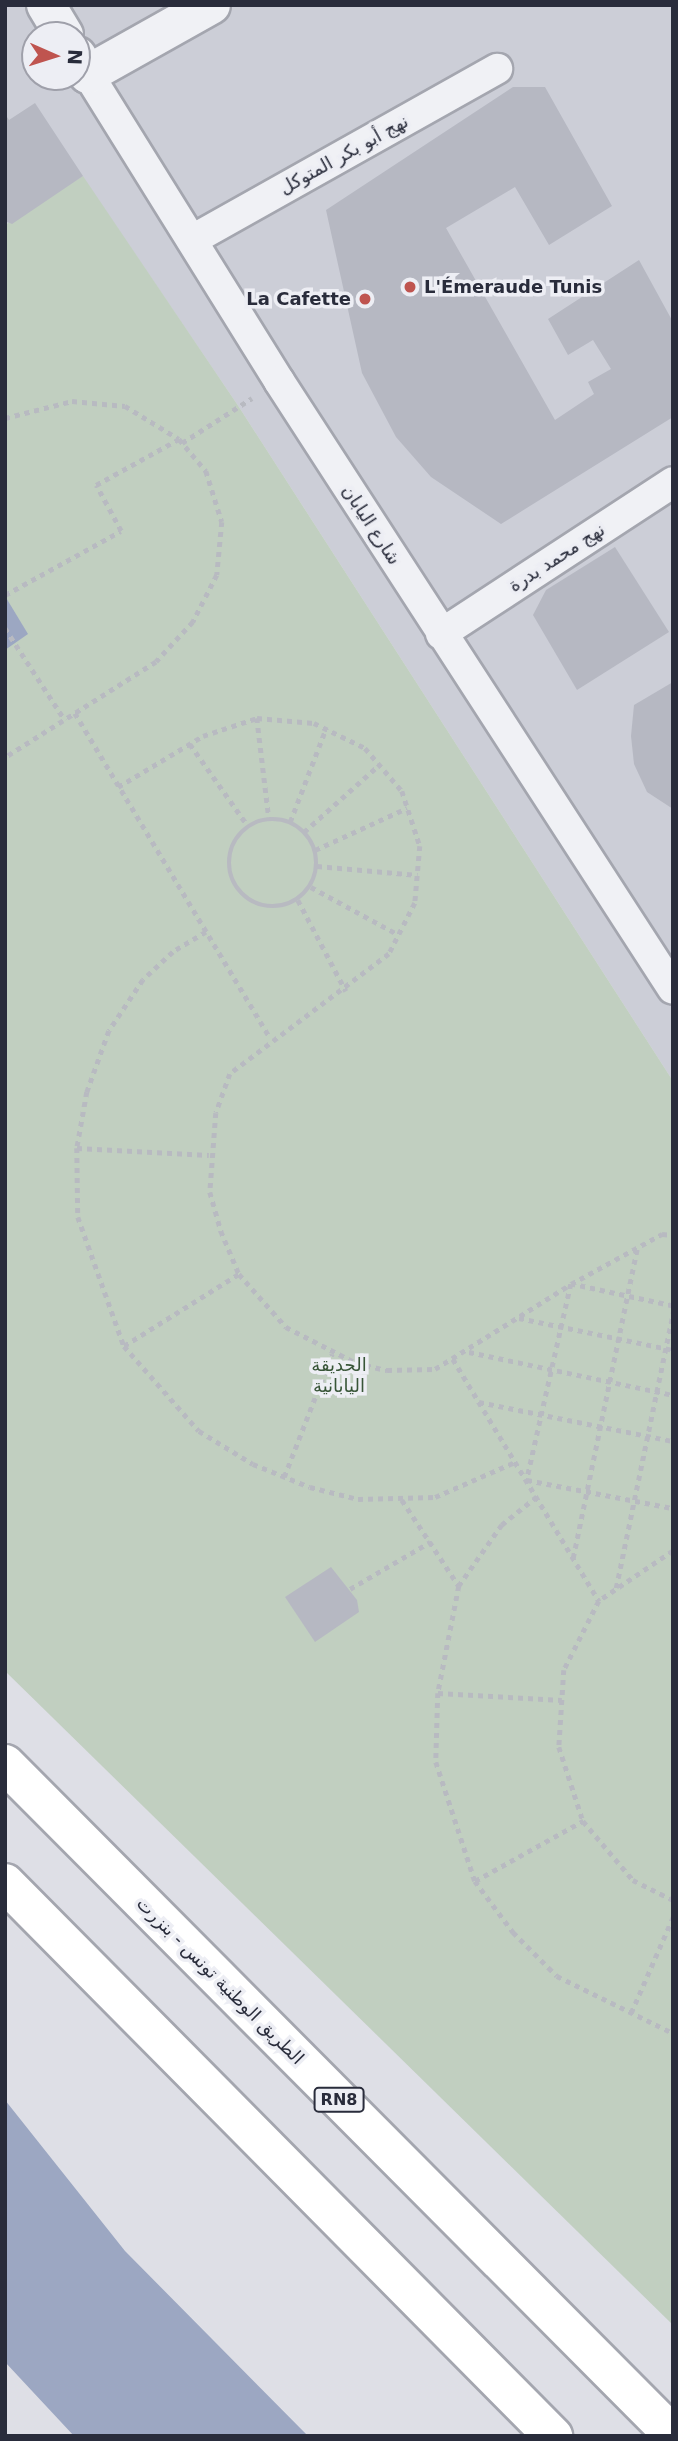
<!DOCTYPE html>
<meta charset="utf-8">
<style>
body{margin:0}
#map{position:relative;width:678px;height:2441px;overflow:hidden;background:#dedfe6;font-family:"DejaVu Sans","Noto Sans Arabic",sans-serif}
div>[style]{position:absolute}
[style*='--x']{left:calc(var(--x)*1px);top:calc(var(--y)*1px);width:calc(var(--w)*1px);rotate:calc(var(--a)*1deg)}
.built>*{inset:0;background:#ccced7}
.green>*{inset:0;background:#c1cfc0}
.water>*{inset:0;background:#9ca7c2}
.building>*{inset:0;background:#b6b8c2}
.path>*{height:4.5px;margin-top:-2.25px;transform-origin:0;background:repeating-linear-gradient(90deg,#b8bac1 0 5px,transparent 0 10px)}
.path>.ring{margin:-2.25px;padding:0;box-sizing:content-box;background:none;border:4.5px solid #b8bac1;border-radius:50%}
.roads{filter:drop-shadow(2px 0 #a4a6af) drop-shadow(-2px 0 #a4a6af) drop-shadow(0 2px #a4a6af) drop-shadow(0 -2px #a4a6af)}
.minor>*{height:30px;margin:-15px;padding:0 15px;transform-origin:15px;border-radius:15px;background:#f0f1f5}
.tertiary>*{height:38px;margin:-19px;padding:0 19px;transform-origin:19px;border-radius:19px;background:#f0f1f5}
.motorway>*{height:38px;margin:-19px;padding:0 19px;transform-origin:19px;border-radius:19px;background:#fff}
.dots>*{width:19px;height:19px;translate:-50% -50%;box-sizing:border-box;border:4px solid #edeef4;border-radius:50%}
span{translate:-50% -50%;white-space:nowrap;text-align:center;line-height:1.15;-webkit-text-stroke:7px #edeef4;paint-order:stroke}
.shield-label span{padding:2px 5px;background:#edeef4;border:2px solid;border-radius:5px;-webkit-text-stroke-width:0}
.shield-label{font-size:16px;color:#292c3b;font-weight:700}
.street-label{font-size:18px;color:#292c3b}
.poi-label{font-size:18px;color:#292c3b;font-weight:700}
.left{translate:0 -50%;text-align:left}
.right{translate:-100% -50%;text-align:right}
.park-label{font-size:18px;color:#385538}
.frame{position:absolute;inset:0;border:7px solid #292c3b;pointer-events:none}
.north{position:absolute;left:21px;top:21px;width:70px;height:70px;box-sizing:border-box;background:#edeef4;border:2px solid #9fa0aa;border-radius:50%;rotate:93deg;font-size:19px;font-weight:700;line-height:28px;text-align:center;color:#292c3b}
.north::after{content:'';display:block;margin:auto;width:24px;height:32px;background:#bf544f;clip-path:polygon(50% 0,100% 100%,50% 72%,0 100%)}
</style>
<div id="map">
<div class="built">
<i style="clip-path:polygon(evenodd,5px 5px,673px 5px,673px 1081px,239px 407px,83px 177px,5px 225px,5px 5px,35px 35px,77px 35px,77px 77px,35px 77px,35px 35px)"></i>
</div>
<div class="green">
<i style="clip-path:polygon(83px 176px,239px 407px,673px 1081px,673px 2325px,5px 1671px,5px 225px)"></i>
</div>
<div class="water">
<i style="clip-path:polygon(5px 596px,28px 634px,5px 650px)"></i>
<i style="clip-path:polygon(5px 2100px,125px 2251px,308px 2436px,74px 2436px,5px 2362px)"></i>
</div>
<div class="building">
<i style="clip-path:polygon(513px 87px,545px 87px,612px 206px,549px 245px,515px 187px,446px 228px,555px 420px,594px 394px,588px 382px,611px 369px,593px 340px,568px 355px,548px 319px,639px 260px,673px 322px,673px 417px,501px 524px,431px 477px,396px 437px,362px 373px,326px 210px)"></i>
<i style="clip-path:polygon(35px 103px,83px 176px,12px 224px,5px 221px,5px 114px,9px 120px)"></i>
<i style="clip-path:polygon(615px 547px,669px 632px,577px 690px,533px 615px,546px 590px)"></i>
<i style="clip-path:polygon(673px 682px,673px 809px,647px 792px,634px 764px,631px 736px,634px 705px)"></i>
<i style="clip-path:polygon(331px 1567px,357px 1600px,359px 1612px,315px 1642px,285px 1597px)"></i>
</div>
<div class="path">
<i style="--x:5;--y:418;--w:69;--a:-14.2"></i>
<i style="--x:72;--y:401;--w:53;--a:5.4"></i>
<i style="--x:125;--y:406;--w:63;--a:31.4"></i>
<i style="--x:179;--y:439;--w:42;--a:49.8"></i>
<i style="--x:206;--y:471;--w:53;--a:72.6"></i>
<i style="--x:222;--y:522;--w:53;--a:95.4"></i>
<i style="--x:217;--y:575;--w:53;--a:117.1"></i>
<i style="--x:193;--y:622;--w:54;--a:132.8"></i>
<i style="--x:156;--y:662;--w:179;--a:147.6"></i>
<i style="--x:182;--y:443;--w:83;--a:-32.7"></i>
<i style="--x:5;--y:595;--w:132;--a:-28.9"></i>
<i style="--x:121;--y:531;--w:52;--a:-118.5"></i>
<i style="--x:96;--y:485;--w:95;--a:-29"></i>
<i style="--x:5;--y:628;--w:110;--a:56.9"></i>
<i style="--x:75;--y:713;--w:379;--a:59"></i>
<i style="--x:257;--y:718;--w:102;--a:83.2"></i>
<i style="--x:190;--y:744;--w:100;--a:54.7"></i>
<i style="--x:118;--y:787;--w:99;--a:-31"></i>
<i style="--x:203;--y:736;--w:57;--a:-18.4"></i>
<i style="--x:257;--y:718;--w:57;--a:5"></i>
<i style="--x:314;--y:723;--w:57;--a:26.1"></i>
<i style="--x:365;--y:748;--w:57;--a:49.3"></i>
<i style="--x:402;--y:791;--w:58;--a:71.9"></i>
<i style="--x:420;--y:846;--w:57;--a:95"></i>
<i style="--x:415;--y:903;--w:57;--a:117"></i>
<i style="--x:389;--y:954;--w:199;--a:143"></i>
<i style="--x:230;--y:1074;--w:41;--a:109.7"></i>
<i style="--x:216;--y:1113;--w:79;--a:94.3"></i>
<i style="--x:210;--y:1192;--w:41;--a:74.2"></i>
<i style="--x:221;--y:1231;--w:47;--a:67.3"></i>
<i style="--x:239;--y:1274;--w:71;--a:48.4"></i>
<i style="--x:286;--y:1327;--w:79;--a:27.2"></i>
<i style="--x:356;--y:1363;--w:32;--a:13"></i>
<i style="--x:387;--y:1370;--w:48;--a:-1.2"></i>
<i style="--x:435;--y:1369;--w:160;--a:-32"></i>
<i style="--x:571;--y:1284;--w:104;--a:-28.8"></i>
<i style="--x:662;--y:1234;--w:11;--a:5"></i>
<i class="ring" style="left:229px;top:819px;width:83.5px;height:83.5px"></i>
<i style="--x:290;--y:822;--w:101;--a:-69"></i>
<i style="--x:304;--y:832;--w:101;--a:-41.8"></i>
<i style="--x:315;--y:850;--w:101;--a:-24.5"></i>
<i style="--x:317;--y:866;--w:101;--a:5.1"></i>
<i style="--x:311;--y:887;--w:100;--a:28.6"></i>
<i style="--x:298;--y:900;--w:103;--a:62.2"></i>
<i style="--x:206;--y:932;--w:39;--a:149"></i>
<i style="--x:173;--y:952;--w:41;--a:137"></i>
<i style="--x:143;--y:980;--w:61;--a:123.7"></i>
<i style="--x:109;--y:1031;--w:65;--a:109.8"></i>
<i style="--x:87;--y:1092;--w:57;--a:100.1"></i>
<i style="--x:77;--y:1148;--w:69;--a:89.2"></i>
<i style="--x:78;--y:1217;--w:137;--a:70.4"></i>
<i style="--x:124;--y:1346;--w:113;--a:48.6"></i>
<i style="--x:199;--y:1431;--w:63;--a:31.4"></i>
<i style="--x:253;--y:1464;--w:61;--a:22"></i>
<i style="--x:310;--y:1487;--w:49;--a:14"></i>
<i style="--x:358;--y:1499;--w:77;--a:-1.5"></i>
<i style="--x:435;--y:1497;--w:87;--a:-23.6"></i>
<i style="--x:77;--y:1148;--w:132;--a:3"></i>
<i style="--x:673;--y:1306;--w:104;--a:-167.8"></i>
<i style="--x:571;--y:1284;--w:201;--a:102.7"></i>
<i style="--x:527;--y:1480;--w:149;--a:10.9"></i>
<i style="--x:519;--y:1318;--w:157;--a:11.7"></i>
<i style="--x:124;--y:1346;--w:136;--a:-32.1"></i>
<i style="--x:469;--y:1352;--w:208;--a:11.9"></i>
<i style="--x:453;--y:1359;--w:283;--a:58.9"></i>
<i style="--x:479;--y:1402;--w:198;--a:11.4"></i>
<i style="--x:284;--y:1477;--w:132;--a:-68.7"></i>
<i style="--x:537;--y:1497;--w:45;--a:141.3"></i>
<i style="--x:502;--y:1525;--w:75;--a:125.2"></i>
<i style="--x:459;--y:1586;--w:109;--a:101.1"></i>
<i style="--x:438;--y:1693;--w:69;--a:91.7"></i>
<i style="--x:436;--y:1762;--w:125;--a:71.9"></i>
<i style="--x:475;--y:1881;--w:64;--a:53.3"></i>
<i style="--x:513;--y:1932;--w:62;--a:45"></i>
<i style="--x:557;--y:1976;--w:129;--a:26.2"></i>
<i style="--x:402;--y:1500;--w:103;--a:56.5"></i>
<i style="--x:673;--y:1551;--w:89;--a:146"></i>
<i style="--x:599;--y:1601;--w:77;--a:116.9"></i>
<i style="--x:564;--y:1670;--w:77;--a:93.7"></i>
<i style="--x:559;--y:1747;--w:78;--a:72"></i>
<i style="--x:583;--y:1821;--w:77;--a:49.7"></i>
<i style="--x:633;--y:1880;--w:45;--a:26.6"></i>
<i style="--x:573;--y:1558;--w:315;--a:-78.3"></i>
<i style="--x:616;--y:1588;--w:282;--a:-78.3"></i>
<i style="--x:350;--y:1589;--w:93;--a:-30.4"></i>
<i style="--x:438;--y:1693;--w:124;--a:3.2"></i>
<i style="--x:475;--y:1881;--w:124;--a:-29.1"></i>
<i style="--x:631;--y:2013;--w:105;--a:-66.4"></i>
</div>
<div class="roads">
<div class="minor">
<i style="--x:88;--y:74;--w:362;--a:58.1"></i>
<i style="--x:279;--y:381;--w:724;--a:57.06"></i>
<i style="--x:192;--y:240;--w:350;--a:-29.3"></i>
<i style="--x:441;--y:634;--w:277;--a:-33.2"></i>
</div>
<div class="tertiary">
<i style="--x:46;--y:5;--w:35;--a:59"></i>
<i style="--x:77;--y:56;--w:21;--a:59"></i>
<i style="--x:88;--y:74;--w:141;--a:-29.3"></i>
</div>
<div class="motorway">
<i style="--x:5;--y:1764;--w:947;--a:45.13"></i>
<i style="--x:5;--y:1883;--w:779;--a:45.26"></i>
</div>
</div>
<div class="dots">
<i style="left:410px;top:287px;background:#bf544f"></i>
<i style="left:365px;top:299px;background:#bf544f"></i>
</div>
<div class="shield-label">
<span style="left:339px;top:2100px">RN8</span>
</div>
<div class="street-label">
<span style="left:344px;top:155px;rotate:-29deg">نهج أبو بكر المتوكل</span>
<span style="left:371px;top:525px;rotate:57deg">شارع اليابان</span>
<span style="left:557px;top:558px;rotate:-33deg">نهج محمد بدرة</span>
<span style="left:220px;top:1981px;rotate:45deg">الطريق الوطنية تونس - بنزرت</span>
</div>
<div class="poi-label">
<span class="left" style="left:424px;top:287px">L'Émeraude Tunis</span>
<span class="right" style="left:351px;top:299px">La Cafette</span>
</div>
<div class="park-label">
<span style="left:339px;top:1376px">الحديقة<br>اليابانية</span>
</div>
<div class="frame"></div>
<div class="north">N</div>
</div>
